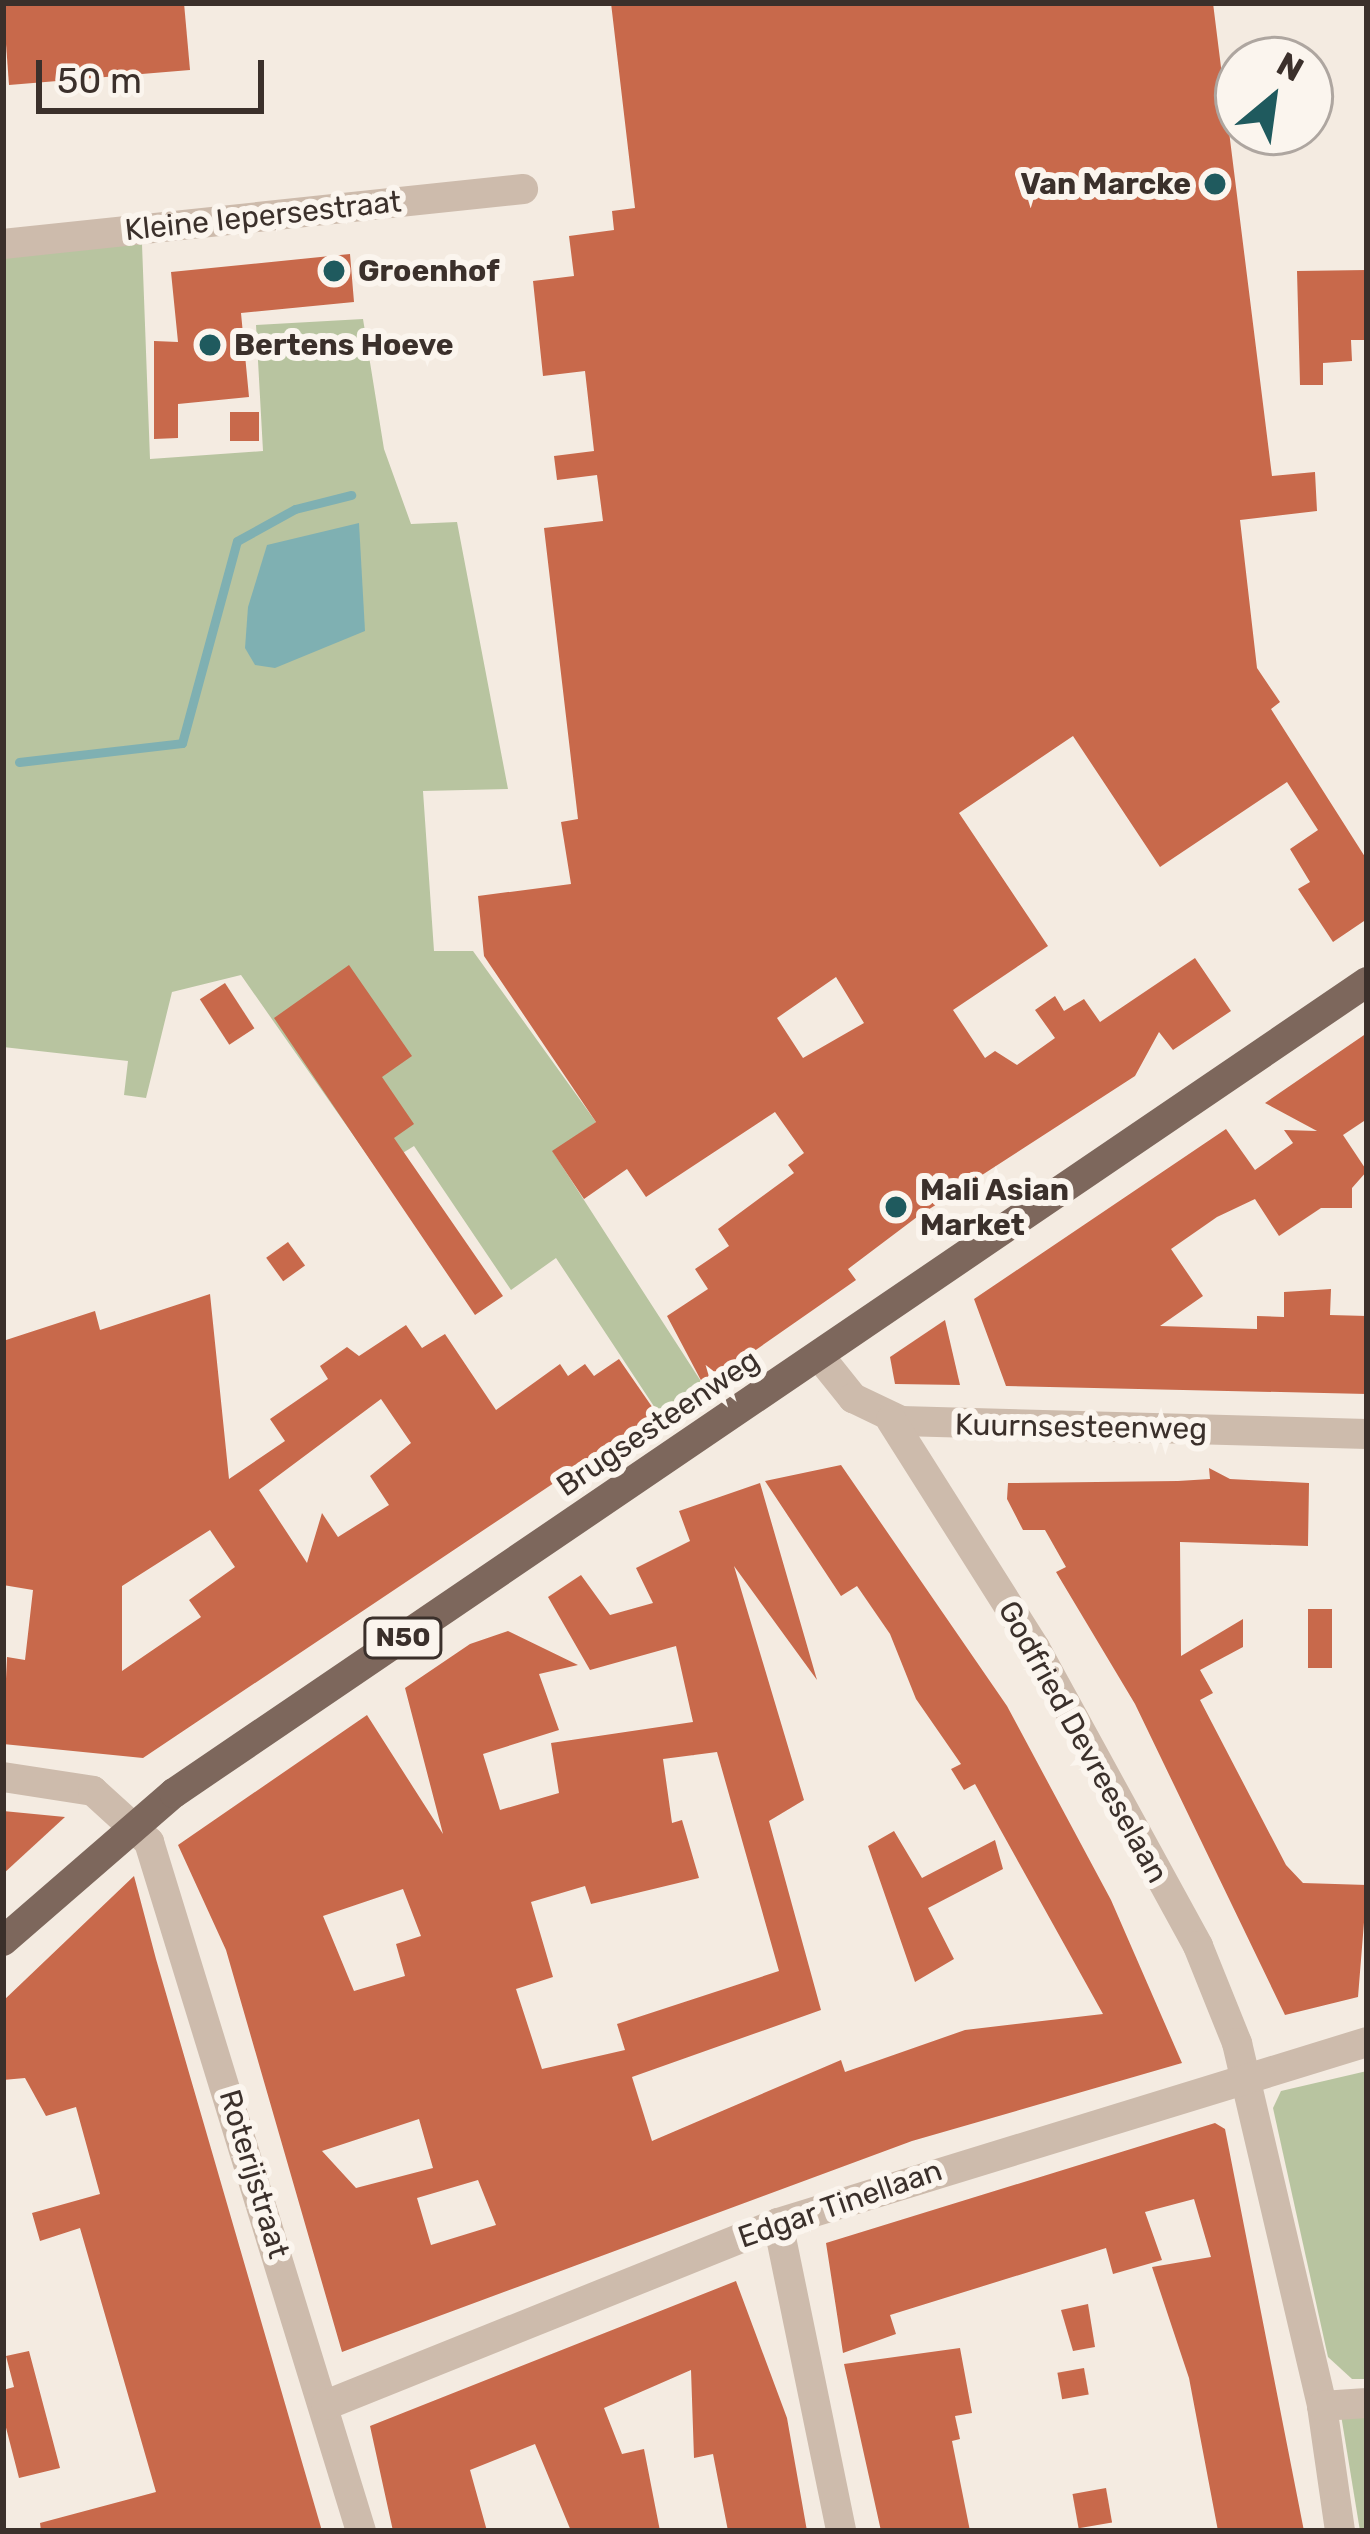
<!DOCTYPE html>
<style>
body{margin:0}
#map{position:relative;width:1370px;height:2534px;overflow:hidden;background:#f4ebe1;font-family:Rubik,sans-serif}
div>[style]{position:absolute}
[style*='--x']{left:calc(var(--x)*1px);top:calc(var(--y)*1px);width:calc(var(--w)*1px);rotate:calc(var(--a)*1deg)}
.green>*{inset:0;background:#b8c4a0}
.water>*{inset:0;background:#7fb0b2}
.stream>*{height:9px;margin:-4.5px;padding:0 4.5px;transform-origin:4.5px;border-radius:4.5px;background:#7fb0b2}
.building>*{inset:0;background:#c8694b;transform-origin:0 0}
.minor>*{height:30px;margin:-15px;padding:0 15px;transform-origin:15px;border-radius:15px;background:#cdbbac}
.major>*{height:30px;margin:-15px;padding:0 15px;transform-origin:15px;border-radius:15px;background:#7d675c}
.dots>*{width:33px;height:33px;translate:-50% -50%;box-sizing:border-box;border:6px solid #fbf5ee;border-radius:50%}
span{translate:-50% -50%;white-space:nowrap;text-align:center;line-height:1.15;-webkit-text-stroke:12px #fbf5ee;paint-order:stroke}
.shield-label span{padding:3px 9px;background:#fbf5ee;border:3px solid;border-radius:9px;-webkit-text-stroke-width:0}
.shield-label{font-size:27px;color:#3b302b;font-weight:700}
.poi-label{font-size:30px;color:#3b302b;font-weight:700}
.right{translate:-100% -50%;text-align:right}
.left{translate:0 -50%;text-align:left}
.street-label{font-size:30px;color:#3b302b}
.frame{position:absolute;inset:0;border:6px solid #3b302b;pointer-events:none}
.north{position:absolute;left:1214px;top:36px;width:120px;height:120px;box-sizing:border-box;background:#fbf5ee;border:3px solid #aea6a0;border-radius:50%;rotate:29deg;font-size:33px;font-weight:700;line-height:48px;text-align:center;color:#3b302b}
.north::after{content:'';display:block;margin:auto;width:42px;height:54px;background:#1f5a5e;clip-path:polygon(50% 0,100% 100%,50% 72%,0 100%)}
.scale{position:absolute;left:36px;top:60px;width:228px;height:54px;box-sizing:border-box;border:6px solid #3b302b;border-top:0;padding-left:15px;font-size:36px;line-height:42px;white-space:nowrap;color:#3b302b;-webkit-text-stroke:9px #fbf5ee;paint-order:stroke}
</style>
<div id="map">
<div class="green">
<i style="clip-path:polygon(142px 244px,150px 459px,263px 451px,256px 325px,363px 319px,384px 449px,411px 524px,457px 522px,508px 789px,423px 791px,434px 951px,473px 951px,596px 1122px,553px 1152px,704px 1386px,661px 1417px,556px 1258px,511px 1290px,414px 1146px,377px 1169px,241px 975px,172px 992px,146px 1098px,124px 1095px,128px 1061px,3px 1047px,3px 253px)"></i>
<i style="clip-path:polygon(1367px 2071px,1367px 2379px,1352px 2379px,1328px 2357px,1273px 2108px,1281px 2091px)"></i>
<i style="clip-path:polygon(1367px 2414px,1367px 2531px,1360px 2531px,1341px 2415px)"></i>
</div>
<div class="water">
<i style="clip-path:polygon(359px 523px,365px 631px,275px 668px,255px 665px,245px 648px,248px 607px,267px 545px)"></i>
</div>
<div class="stream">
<i style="--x:19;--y:762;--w:164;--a:-6.6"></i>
<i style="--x:182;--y:743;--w:209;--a:-74.8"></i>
<i style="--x:237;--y:541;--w:66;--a:-28.9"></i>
<i style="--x:295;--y:509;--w:58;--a:-14"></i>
</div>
<div class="building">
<i style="clip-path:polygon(3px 3px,184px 3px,190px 70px,9px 85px)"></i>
<i style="clip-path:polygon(evenodd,611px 3px,1213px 3px,1272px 476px,1315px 472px,1317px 511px,1240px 520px,1257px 668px,1280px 702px,1271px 709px,1367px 860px,1367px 919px,1333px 942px,1298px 889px,1310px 882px,1290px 849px,1318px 830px,1287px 782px,1160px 867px,1073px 736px,959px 813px,1048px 946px,953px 1010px,985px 1058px,995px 1051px,1017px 1065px,1055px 1038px,1035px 1010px,1055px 996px,1064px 1011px,1084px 999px,1100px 1022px,1195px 958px,1231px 1011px,1173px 1050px,1159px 1032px,1135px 1076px,917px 1217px,848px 1269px,856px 1280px,704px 1386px,667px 1316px,708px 1289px,695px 1269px,729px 1246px,718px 1229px,794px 1173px,788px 1165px,804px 1153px,775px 1112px,646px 1197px,627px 1169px,584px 1199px,552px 1151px,596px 1122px,484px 956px,478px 896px,571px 884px,561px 822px,578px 819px,544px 528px,603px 521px,597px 475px,557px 480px,554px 456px,594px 451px,585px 371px,543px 376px,533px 281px,574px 276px,569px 236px,614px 230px,612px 211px,635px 208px,611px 3px,836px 977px,864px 1023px,803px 1058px,777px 1018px,836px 977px)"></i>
<i style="clip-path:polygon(350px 254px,354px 302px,241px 313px,249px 397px,178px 404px,178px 438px,154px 439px,154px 341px,178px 342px,171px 272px)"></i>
<i style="clip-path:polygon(1367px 270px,1367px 340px,1351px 340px,1352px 361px,1323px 363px,1323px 385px,1300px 385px,1297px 271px)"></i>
<i style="left:230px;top:412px;width:29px;height:29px"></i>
<i style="clip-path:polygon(349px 965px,412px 1056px,382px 1077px,414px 1124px,394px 1138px,503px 1296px,475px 1315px,274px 1018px)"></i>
<i style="left:225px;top:983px;width:54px;height:30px;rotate:57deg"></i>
<i style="clip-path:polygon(1367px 1033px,1367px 1119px,1343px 1135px,1367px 1171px,1352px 1188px,1352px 1208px,1321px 1208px,1279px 1236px,1255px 1199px,1217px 1217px,1171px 1249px,1203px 1296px,1160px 1326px,1257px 1329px,1257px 1316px,1284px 1317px,1284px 1292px,1331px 1289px,1330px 1315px,1367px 1316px,1367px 1394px,1006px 1386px,974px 1299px,1226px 1129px,1255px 1170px,1293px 1143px,1284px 1130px,1317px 1131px,1265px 1103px)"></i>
<i style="left:288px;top:1242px;width:29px;height:27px;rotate:54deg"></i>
<i style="clip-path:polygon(evenodd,210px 1294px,229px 1479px,285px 1441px,270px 1419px,328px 1379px,320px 1366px,347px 1347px,359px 1356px,406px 1325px,422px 1348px,445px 1334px,496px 1410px,560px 1364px,568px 1376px,585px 1364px,594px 1376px,619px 1359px,657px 1414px,143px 1758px,3px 1744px,7px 1657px,25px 1660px,33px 1590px,3px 1585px,3px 1341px,95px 1311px,100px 1330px,210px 1294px,381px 1399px,411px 1443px,370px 1476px,389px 1505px,338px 1537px,322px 1513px,307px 1563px,259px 1490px,381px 1399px,210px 1294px,210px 1530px,235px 1567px,189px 1600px,201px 1617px,122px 1671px,122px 1586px,210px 1530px)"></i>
<i style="clip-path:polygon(945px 1320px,960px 1385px,895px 1384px,890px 1357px)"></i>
<i style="clip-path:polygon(evenodd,841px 1465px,1007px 1706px,1111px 1900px,1182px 2063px,912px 2141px,342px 2352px,226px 1950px,178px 1845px,367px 1715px,443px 1834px,405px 1688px,470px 1644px,508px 1631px,578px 1665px,539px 1674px,559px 1730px,483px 1754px,500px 1810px,559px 1793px,551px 1743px,693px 1722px,676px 1646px,590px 1670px,548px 1597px,581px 1575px,610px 1615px,653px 1603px,636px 1568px,690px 1541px,679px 1511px,760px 1483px,817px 1680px,734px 1566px,804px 1800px,769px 1821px,821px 2010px,632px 2077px,652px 2141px,841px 2060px,845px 2072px,965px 2030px,1103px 2014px,975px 1784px,964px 1790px,951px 1769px,961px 1764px,916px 1699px,890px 1634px,857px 1586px,841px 1596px,765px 1481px,841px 1465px,717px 1752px,779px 1971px,617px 2024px,625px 2050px,542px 2069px,516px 1989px,553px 1977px,531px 1902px,585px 1886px,591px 1904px,699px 1878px,682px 1820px,672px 1823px,663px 1759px,717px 1752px,841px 1465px,403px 1889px,421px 1936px,396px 1944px,405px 1976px,354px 1991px,323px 1916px,403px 1889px,841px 1465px,419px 2119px,433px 2168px,356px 2188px,322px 2151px,419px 2119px,841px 1465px,478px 2180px,496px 2225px,431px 2245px,417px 2198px,478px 2180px)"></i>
<i style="clip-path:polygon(1209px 1468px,1230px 1479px,1309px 1483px,1308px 1546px,1180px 1542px,1181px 1656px,1243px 1619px,1243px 1647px,1200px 1670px,1213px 1693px,1200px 1700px,1286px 1865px,1303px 1883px,1367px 1885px,1358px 1997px,1285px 2015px,1135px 1704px,1056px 1572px,1066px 1567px,1045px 1530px,1023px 1530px,1007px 1499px,1008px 1483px,1178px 1481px,1210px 1479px)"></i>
<i style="left:1308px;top:1609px;width:24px;height:59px"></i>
<i style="clip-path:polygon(3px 1811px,65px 1817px,3px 1874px)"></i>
<i style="clip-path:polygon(894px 1831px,922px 1878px,995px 1840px,1003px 1869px,928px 1908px,954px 1959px,915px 1982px,868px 1846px)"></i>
<i style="clip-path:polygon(134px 1876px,156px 1959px,322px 2531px,41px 2531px,40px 2523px,156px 2492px,80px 2228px,40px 2241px,32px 2213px,100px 2194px,76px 2107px,46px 2116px,25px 2078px,3px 2080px,3px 2001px)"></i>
<i style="clip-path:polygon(1215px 2123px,1225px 2129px,1304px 2531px,1218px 2531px,1189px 2378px,1152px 2267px,1211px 2257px,1194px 2199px,1145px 2212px,1162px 2260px,1113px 2274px,1106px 2248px,890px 2315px,896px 2334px,843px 2353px,826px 2243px)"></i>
<i style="clip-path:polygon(736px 2281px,787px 2418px,807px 2531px,728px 2531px,713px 2454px,694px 2458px,691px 2370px,604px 2408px,622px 2454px,644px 2449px,660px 2531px,571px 2531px,535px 2444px,470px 2470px,487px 2531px,393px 2531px,370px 2426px)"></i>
<i style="clip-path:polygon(1088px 2304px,1095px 2347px,1073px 2351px,1061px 2310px)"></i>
<i style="clip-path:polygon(960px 2348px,972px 2413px,955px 2416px,960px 2439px,952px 2441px,970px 2531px,881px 2531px,844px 2364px)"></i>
<i style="clip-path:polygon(29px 2351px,60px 2468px,19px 2478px,3px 2416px,3px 2390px,14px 2387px,6px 2356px)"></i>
<i style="left:1084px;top:2368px;width:27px;height:27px;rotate:80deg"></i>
<i style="left:1106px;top:2488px;width:35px;height:34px;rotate:80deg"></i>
</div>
<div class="minor">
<i style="--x:3;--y:244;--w:523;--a:-6.04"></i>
<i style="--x:820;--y:1357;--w:53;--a:51.2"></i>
<i style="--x:853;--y:1398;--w:53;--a:25.6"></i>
<i style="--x:901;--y:1421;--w:466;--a:1.6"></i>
<i style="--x:891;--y:1420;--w:270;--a:57.7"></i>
<i style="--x:1035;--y:1648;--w:340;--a:61.3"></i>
<i style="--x:1198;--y:1946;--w:105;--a:68.1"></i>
<i style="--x:1237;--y:2043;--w:373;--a:76.8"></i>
<i style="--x:1322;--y:2406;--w:126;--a:81.8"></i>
<i style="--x:3;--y:1777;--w:91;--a:8.8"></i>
<i style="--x:93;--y:1791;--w:76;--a:42.3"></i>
<i style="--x:149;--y:1842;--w:721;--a:72.9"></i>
<i style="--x:778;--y:2223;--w:314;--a:78.4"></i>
<i style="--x:326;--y:2405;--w:487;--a:-21.9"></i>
<i style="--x:778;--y:2223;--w:616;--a:-17.08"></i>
<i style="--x:1322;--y:2406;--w:45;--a:-3.8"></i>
</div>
<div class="major">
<i style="--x:3;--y:1941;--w:226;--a:-40.9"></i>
<i style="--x:174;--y:1793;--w:1443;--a:-34.21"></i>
</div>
<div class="dots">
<i style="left:1215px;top:184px;background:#1f5a5e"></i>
<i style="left:334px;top:271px;background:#1f5a5e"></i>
<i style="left:210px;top:345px;background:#1f5a5e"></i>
<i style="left:896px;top:1207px;background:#1f5a5e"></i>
</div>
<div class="shield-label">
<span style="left:403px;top:1638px">N50</span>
</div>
<div class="poi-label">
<span class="right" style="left:1191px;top:184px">Van Marcke</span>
<span class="left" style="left:358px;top:271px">Groenhof</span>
<span class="left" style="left:234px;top:345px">Bertens Hoeve</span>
<span class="left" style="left:920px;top:1207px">Mali Asian<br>Market</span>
</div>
<div class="street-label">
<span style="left:263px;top:216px;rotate:-6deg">Kleine Iepersestraat</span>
<span style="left:658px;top:1423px;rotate:-34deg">Brugsesteenweg</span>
<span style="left:1081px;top:1427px;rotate:1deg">Kuurnsesteenweg</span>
<span style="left:1083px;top:1742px;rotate:61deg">Godfried Devreeselaan</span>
<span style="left:254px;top:2174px;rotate:73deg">Roterijstraat</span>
<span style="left:840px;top:2204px;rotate:-19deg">Edgar Tinellaan</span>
</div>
<div class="frame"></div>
<div class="north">N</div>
<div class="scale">50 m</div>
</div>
